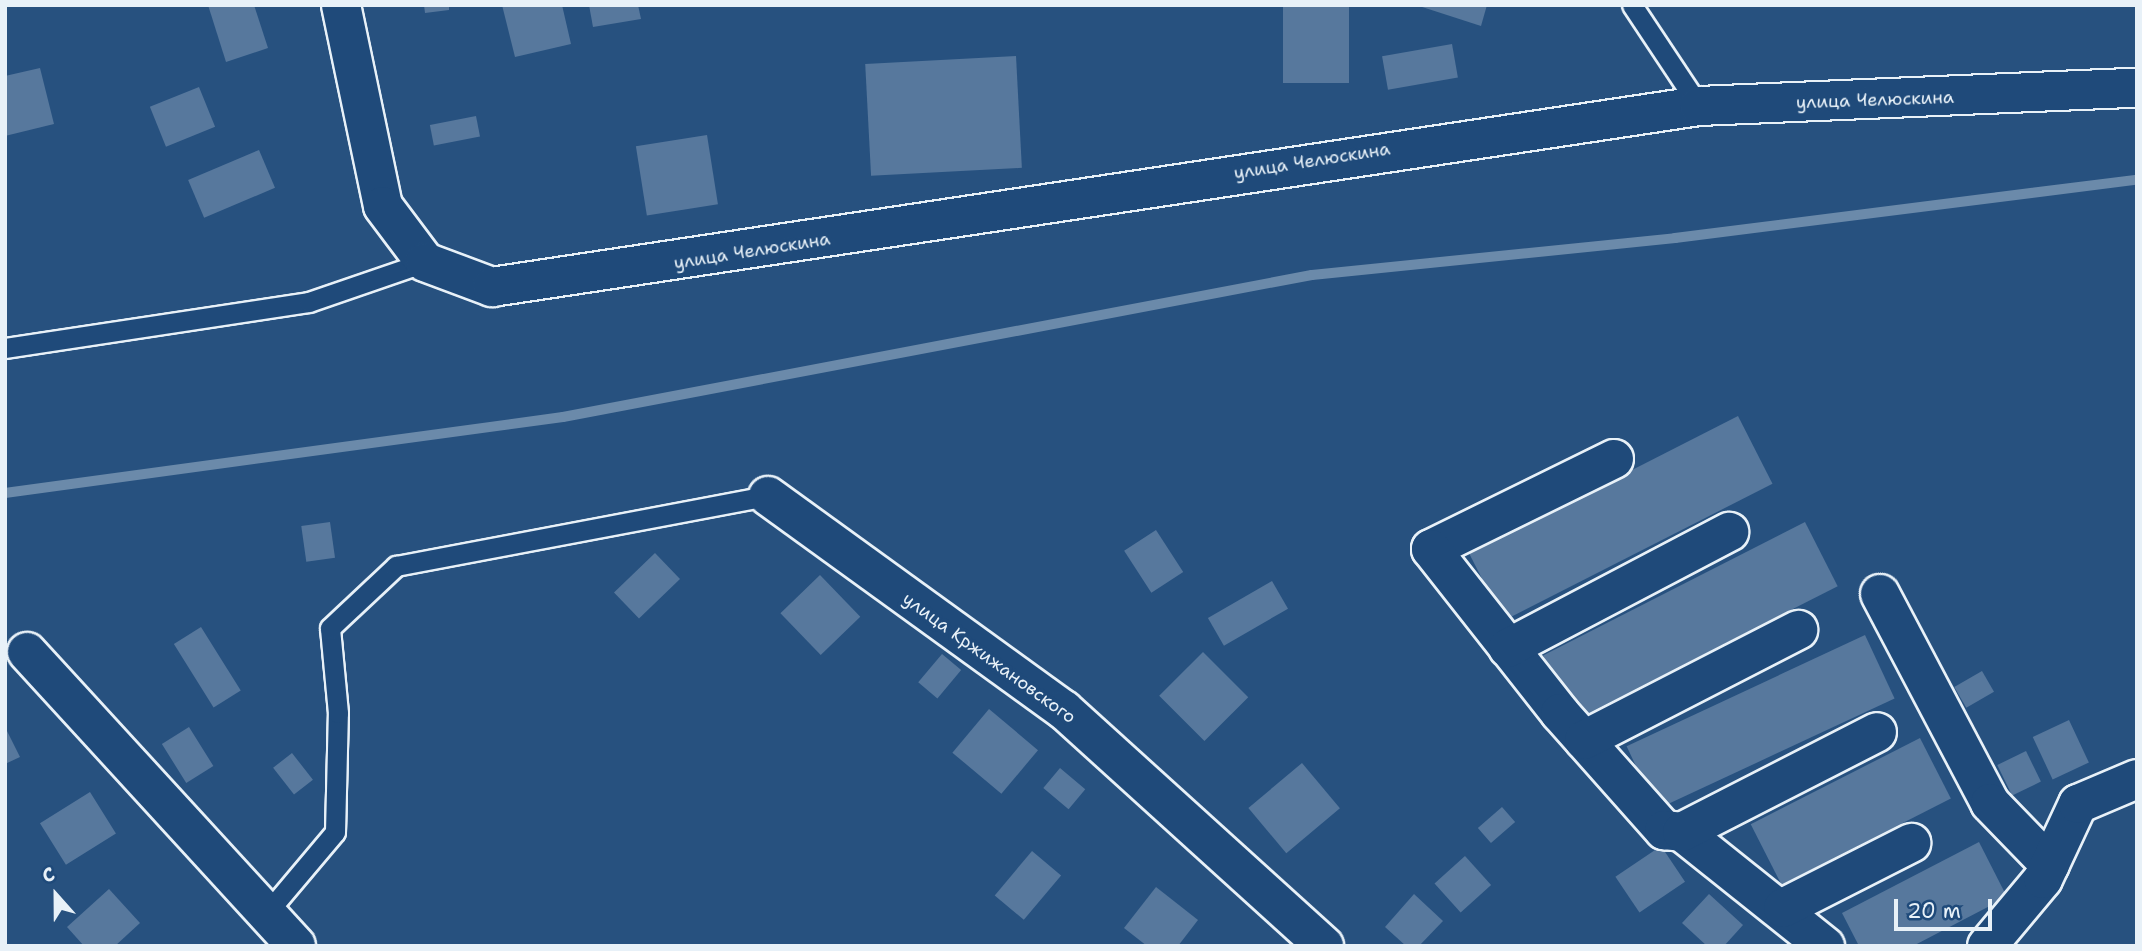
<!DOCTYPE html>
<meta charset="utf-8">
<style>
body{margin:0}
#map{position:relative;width:2142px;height:951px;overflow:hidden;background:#27517f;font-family:"Shantell Sans",sans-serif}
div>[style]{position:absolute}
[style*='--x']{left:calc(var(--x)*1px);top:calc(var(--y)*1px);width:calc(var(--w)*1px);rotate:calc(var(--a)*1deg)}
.stream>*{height:10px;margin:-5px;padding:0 5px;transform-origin:5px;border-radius:5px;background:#6b8aaa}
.building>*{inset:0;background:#57789d;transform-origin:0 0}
.roads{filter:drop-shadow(2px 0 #e8f1f8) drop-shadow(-2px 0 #e8f1f8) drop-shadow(0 2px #e8f1f8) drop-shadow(0 -2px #e8f1f8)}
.service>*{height:19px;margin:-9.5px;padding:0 9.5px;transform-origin:9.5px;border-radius:9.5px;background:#1f4a7a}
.minor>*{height:38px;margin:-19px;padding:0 19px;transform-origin:19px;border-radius:19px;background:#1f4a7a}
.tertiary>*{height:38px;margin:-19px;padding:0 19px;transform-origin:19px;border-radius:19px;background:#1f4a7a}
span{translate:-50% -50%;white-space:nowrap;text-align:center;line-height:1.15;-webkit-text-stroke:7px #1f4a7a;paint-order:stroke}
.street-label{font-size:18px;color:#e8f1f8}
.frame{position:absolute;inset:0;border:7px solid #e8f1f8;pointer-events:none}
.north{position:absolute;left:21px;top:860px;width:70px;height:70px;-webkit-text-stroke:5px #1f4a7a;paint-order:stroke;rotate:339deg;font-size:19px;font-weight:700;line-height:28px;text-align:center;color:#e8f1f8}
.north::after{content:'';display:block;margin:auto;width:24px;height:32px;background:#e8f1f8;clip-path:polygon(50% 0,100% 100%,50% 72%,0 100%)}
.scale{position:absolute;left:1894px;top:899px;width:98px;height:32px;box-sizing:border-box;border:4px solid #e8f1f8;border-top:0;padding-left:9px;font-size:21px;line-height:24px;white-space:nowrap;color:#e8f1f8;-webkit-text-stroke:5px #1f4a7a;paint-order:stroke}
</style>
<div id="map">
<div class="stream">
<i style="--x:5;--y:493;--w:563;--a:-7.76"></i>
<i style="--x:563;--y:417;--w:762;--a:-10.74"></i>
<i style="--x:1312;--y:275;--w:365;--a:-5.8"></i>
<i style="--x:1675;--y:238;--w:466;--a:-7.2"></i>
</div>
<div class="building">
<i style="clip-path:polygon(208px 5px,254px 5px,268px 48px,226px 62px)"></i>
<i style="clip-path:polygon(424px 5px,449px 5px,449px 10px,425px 13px)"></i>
<i style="clip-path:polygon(502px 5px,562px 5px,571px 44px,515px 57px)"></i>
<i style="clip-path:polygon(589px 5px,638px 5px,641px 19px,593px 27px)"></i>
<i style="left:1283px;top:5px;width:66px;height:78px"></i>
<i style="clip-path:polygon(1416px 5px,1487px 5px,1481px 26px)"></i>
<i style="left:1452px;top:44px;width:34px;height:71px;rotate:80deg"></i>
<i style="left:1016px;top:56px;width:112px;height:151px;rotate:87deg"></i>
<i style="clip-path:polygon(40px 68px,54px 124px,5px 136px,5px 76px)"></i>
<i style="left:199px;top:87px;width:43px;height:53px;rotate:68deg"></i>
<i style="left:476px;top:116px;width:21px;height:47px;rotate:79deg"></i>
<i style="left:707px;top:135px;width:70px;height:72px;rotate:81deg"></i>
<i style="left:259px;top:150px;width:41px;height:77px;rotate:67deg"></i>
<i style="left:1738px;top:416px;width:76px;height:302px;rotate:63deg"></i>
<i style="left:330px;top:522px;width:36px;height:29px;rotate:82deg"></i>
<i style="left:1805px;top:522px;width:72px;height:294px;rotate:63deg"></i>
<i style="left:1156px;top:530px;width:50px;height:38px;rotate:57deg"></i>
<i style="left:655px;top:553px;width:36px;height:57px;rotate:46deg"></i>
<i style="left:820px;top:575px;width:58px;height:55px;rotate:46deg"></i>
<i style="left:1272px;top:581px;width:32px;height:74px;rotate:60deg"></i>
<i style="left:201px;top:627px;width:75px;height:32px;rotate:58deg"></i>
<i style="left:1865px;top:635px;width:70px;height:263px;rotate:65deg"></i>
<i style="left:1203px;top:652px;width:64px;height:62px;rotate:45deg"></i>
<i style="left:942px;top:654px;width:25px;height:37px;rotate:40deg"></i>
<i style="left:1982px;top:671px;width:24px;height:32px;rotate:60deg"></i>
<i style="left:989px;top:709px;width:64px;height:57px;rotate:40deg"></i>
<i style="left:2069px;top:720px;width:47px;height:40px;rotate:65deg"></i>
<i style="clip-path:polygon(5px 727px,20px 757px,5px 764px)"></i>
<i style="left:189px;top:727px;width:46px;height:32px;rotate:58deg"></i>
<i style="left:1920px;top:738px;width:68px;height:190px;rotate:63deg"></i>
<i style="left:2026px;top:751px;width:34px;height:32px;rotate:64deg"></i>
<i style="left:292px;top:753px;width:34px;height:24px;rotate:52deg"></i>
<i style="left:1302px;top:763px;width:59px;height:70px;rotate:50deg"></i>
<i style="left:1060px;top:768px;width:33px;height:26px;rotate:40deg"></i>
<i style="left:90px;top:792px;width:49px;height:59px;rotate:58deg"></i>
<i style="left:1502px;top:807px;width:20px;height:32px;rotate:49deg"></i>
<i style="clip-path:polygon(1979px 842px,2007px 897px,1913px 946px,1859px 946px,1842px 913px)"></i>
<i style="left:1661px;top:846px;width:43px;height:55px;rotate:56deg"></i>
<i style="left:1032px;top:851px;width:38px;height:58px;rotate:40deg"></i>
<i style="left:1465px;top:856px;width:39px;height:41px;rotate:48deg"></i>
<i style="clip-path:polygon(1156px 887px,1198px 920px,1178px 946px,1147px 946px,1124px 928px)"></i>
<i style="clip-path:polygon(109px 889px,140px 923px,115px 946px,84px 946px,67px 927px)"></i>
<i style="clip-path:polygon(1414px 894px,1443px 921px,1419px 946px,1406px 946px,1385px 927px)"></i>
<i style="clip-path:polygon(1709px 894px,1743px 925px,1724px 946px,1707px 946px,1682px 923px)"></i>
</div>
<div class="roads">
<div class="service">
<i style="--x:1632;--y:5;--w:121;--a:56.4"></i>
<i style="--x:5;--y:348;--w:307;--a:-8.6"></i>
<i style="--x:309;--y:302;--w:123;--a:-19"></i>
<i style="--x:266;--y:914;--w:107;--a:-49.9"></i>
<i style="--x:335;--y:832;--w:119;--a:-88.6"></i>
<i style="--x:338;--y:713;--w:85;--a:-95.4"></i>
<i style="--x:330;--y:628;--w:91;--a:-43.2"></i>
<i style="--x:396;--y:566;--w:379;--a:-10.7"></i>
</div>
<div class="minor">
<i style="--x:1614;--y:459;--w:204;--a:153.8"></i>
<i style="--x:1431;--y:549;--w:209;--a:51.8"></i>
<i style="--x:1560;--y:713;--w:157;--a:48.4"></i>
<i style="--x:1664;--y:830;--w:18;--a:6"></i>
<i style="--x:1682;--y:832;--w:183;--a:38.6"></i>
<i style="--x:768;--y:496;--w:365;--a:35.9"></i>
<i style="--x:1064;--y:710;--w:351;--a:42.2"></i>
<i style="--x:1880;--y:594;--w:236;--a:62.2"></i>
<i style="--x:1990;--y:803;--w:86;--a:45.9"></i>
<i style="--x:1508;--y:648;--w:250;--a:-27.7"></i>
<i style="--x:27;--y:652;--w:398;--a:47.5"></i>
<i style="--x:1584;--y:740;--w:241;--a:-27.2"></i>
<i style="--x:1682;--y:832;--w:219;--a:-27.1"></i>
<i style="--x:1783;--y:908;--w:144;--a:-26.9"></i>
<i style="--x:1987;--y:946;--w:87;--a:-50.1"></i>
<i style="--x:2043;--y:879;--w:83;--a:-65"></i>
<i style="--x:2078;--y:804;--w:64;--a:-23"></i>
</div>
<div class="tertiary">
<i style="--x:341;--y:5;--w:205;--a:78.2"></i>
<i style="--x:383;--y:206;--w:70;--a:53.1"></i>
<i style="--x:425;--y:262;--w:72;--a:20.5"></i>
<i style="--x:492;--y:287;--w:1220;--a:-8.53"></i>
<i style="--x:1699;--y:106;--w:438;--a:-2.4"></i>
</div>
</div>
<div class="street-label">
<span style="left:1875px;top:100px;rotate:-2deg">улица Челюскина</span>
<span style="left:1312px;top:161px;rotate:-9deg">улица Челюскина</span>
<span style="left:752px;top:251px;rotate:-9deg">улица Челюскина</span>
<span style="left:989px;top:658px;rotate:36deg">улица Кржижановского</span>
</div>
<div class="frame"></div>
<div class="north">С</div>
<div class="scale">20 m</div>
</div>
